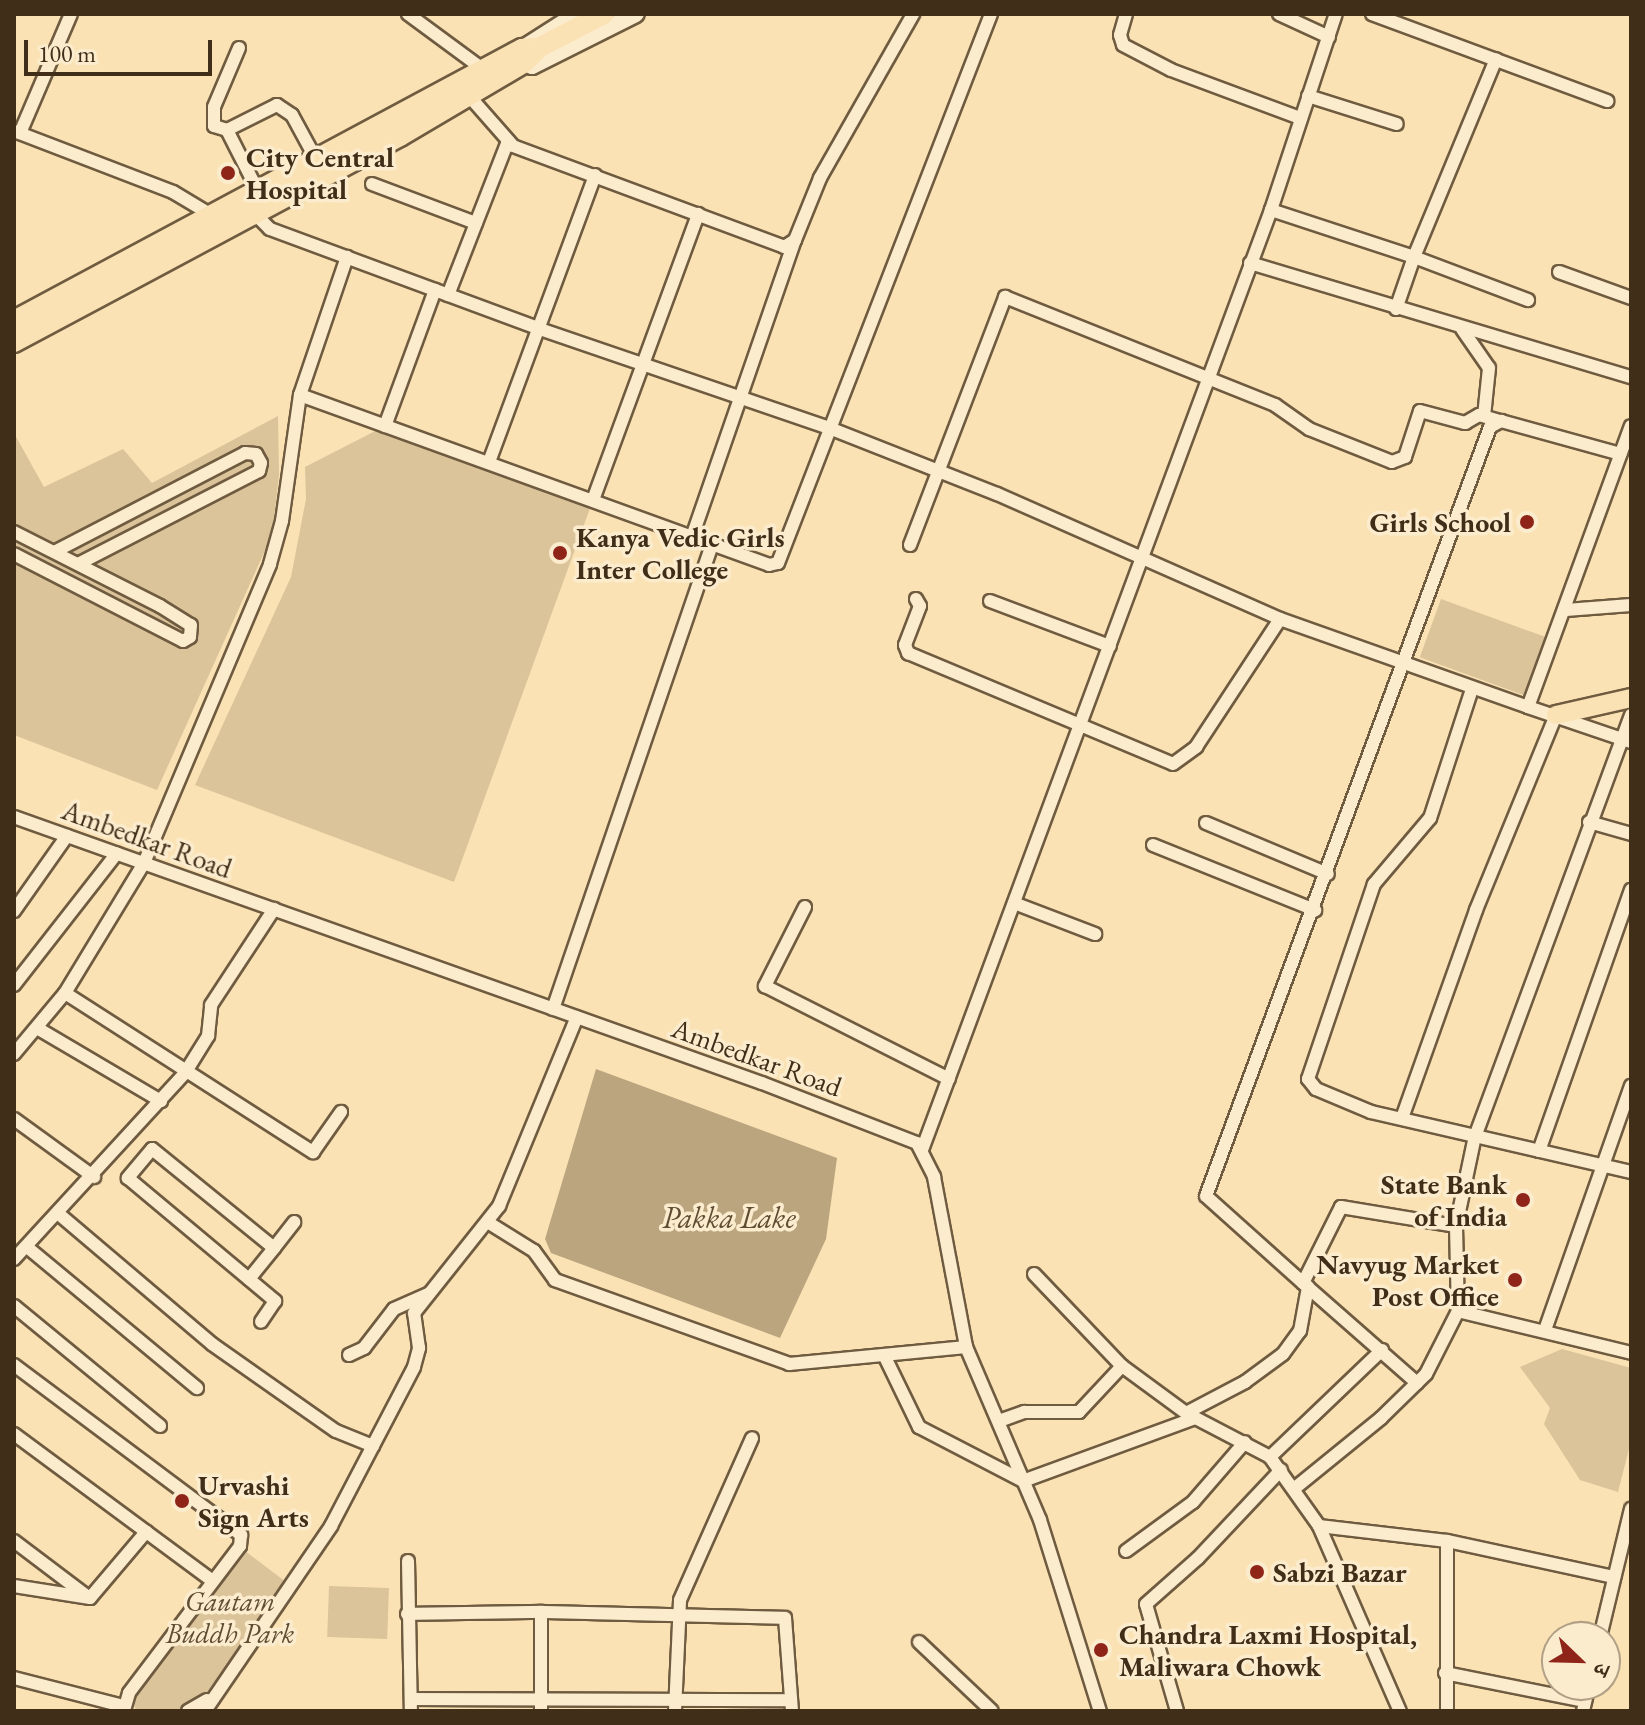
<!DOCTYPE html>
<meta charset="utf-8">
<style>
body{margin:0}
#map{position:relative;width:1645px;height:1725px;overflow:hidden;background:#fbe2b4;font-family:"EB Garamond","Noto Serif Devanagari",serif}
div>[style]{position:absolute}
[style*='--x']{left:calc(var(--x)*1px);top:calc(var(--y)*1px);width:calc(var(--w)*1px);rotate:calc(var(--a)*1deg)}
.green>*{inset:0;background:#dbc39a;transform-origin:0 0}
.water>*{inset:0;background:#bba57f}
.roads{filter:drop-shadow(2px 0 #6f5b40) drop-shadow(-2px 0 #6f5b40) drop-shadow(0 2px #6f5b40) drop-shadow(0 -2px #6f5b40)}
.minor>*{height:12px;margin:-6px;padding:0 6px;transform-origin:6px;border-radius:6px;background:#fcecce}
.secondary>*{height:16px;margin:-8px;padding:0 8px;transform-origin:8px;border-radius:8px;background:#fcecce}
.primary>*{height:18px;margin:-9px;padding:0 9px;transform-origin:9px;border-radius:9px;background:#fbe2b4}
.trunk>*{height:20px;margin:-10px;padding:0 10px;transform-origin:10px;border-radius:10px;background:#fbe2b4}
.dots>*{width:22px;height:22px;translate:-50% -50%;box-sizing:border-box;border:4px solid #fcecce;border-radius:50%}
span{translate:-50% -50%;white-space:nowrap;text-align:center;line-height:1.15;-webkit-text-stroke:7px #fcecce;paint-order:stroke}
.poi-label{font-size:28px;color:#402e19;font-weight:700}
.left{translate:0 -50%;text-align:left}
.right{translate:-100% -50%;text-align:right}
.street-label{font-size:28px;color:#402e19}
.park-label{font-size:28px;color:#5f4c33;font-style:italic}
.water-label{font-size:30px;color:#5f4c32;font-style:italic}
.frame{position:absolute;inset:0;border:16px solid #402e19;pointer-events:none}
.north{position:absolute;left:1541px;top:1621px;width:80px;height:80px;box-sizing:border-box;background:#fcecce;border:2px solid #b1a086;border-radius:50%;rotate:113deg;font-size:22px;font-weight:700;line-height:32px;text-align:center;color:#402e19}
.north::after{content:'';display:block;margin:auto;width:28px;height:36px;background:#8f2418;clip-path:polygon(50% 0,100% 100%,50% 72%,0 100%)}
.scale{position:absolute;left:24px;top:40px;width:188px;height:36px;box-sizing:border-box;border:4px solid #402e19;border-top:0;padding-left:10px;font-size:24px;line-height:28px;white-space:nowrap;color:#402e19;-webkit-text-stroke:6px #fcecce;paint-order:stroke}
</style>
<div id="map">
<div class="green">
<i style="clip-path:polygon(278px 416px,279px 475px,272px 535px,157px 790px,14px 735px,14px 433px,44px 487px,123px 449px,152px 483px)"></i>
<i style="clip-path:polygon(385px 426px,593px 500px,454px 882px,195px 785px,291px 577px,306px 499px,305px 467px)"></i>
<i style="left:1441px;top:599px;width:115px;height:62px;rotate:20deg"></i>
<i style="clip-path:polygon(1562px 1349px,1631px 1368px,1631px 1441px,1618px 1492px,1580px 1480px,1544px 1424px,1550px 1408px,1520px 1367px)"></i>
<i style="clip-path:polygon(245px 1551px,290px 1585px,207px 1692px,176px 1711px,136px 1711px,132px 1697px)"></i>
<i style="left:329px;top:1586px;width:60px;height:51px;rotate:2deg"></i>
</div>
<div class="water">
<i style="clip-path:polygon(596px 1069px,837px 1158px,826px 1239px,780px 1338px,551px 1253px,545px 1239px)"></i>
</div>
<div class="roads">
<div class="minor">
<i style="--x:408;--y:14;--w:94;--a:36.4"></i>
<i style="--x:1126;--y:14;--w:22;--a:106"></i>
<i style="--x:1120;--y:35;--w:10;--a:73"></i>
<i style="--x:1123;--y:45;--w:54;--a:27.5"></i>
<i style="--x:1171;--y:70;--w:138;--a:20.4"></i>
<i style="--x:1279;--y:14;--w:55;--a:24.7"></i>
<i style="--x:1372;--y:14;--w:251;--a:20.3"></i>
<i style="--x:239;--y:48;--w:64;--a:113"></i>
<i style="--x:214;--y:107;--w:19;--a:90"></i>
<i style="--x:214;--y:126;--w:14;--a:17"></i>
<i style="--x:227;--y:130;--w:56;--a:-26.6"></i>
<i style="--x:277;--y:105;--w:18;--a:34"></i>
<i style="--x:292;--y:115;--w:52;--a:61.5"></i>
<i style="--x:1308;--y:96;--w:93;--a:17.5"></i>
<i style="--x:470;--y:97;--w:65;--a:48.7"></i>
<i style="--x:513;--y:146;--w:289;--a:20.4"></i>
<i style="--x:784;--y:247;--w:13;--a:-32"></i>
<i style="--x:795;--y:240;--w:67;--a:-68"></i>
<i style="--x:820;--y:178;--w:189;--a:-60.4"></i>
<i style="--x:227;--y:130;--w:68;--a:63.1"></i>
<i style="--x:14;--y:131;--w:170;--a:21"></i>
<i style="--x:173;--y:192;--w:47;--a:31"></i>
<i style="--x:20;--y:133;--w:129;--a:-66.8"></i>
<i style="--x:372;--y:184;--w:111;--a:20.6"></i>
<i style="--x:1271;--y:210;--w:151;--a:18.2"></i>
<i style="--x:1414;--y:257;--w:214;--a:-67.5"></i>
<i style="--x:262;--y:212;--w:7;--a:106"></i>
<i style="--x:260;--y:219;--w:14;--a:45"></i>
<i style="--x:270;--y:229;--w:288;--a:20.3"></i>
<i style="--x:540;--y:329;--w:309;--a:18.9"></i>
<i style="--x:832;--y:429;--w:177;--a:21.5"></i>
<i style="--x:997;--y:494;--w:309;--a:23.8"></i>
<i style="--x:1280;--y:619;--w:263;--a:19.5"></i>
<i style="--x:1528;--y:707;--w:299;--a:-69.9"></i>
<i style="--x:1250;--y:263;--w:398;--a:16.7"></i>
<i style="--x:1559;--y:272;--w:77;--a:19.9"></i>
<i style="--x:448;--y:295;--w:165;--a:-68.7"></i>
<i style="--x:1396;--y:309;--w:55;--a:-70.9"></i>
<i style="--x:1414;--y:257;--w:122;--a:20.7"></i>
<i style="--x:1462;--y:329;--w:47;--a:55.3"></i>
<i style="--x:1489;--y:368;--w:48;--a:95.9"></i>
<i style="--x:300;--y:395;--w:499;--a:19.9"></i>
<i style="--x:769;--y:565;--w:9;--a:-13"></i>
<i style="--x:778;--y:563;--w:589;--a:-68.79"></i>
<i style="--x:385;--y:426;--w:145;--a:-69.8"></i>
<i style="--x:489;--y:462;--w:306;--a:-69.7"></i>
<i style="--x:593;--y:500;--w:305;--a:-69.8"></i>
<i style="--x:14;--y:532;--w:164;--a:26.9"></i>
<i style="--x:160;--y:606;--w:36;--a:32"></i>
<i style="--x:191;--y:625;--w:12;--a:95"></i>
<i style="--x:190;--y:637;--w:8;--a:150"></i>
<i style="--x:183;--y:641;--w:190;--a:-152.8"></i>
<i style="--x:692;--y:537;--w:314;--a:-70.9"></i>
<i style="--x:910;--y:545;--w:266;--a:-69"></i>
<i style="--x:1005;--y:297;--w:291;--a:21.8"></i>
<i style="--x:1275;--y:405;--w:42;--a:35.2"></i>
<i style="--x:1309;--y:429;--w:89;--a:21.7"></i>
<i style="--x:1392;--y:462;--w:14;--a:-21"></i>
<i style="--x:1405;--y:457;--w:48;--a:-71.9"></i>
<i style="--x:1420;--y:411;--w:47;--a:14.9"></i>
<i style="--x:1465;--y:423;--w:16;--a:-30"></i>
<i style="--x:1479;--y:415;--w:19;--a:16"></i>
<i style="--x:56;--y:551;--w:213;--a:-27.4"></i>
<i style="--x:245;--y:453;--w:11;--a:5"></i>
<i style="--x:256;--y:454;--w:10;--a:61"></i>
<i style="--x:261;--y:463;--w:8;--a:104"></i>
<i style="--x:259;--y:471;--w:201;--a:152.8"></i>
<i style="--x:916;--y:599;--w:8;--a:60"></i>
<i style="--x:920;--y:606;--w:42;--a:111"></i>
<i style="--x:905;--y:645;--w:9;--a:69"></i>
<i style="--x:908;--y:653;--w:287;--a:22.7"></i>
<i style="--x:1173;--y:764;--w:29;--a:-36"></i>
<i style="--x:1196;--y:747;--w:153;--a:-56.7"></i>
<i style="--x:990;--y:601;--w:128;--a:20.6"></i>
<i style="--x:1566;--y:610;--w:65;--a:-4.4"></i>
<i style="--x:1472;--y:689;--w:136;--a:108"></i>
<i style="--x:1430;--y:818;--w:87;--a:130.3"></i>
<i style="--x:1374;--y:884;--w:206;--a:108.7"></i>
<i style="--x:1308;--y:1079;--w:13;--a:51"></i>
<i style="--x:1316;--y:1089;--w:60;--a:22.7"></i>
<i style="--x:1371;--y:1112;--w:267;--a:13"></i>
<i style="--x:1528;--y:707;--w:109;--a:18.8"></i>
<i style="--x:1631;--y:715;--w:449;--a:110.3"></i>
<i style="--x:1475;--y:1136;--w:92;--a:101.9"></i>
<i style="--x:1456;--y:1226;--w:85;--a:88.7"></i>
<i style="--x:1458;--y:1311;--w:178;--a:13.6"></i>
<i style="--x:14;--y:817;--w:794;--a:19.58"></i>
<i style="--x:762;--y:1083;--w:166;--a:21.2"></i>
<i style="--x:917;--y:1143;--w:38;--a:63"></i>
<i style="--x:934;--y:1177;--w:173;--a:79.3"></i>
<i style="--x:966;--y:1347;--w:188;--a:66.8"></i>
<i style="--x:1040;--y:1520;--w:200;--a:72.6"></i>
<i style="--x:1589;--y:822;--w:44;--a:15.9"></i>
<i style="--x:1206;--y:823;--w:132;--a:22.7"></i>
<i style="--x:1153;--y:845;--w:175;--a:21.9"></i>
<i style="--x:1014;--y:903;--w:87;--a:20.9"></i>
<i style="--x:805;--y:907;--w:89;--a:116.9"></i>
<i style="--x:765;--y:986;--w:206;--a:26.8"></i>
<i style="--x:14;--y:911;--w:92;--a:-54.8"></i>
<i style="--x:14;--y:985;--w:167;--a:-52"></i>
<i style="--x:65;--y:993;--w:295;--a:32.7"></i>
<i style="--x:313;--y:1152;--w:49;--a:-55"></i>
<i style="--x:553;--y:1009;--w:490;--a:-71.1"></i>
<i style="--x:37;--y:1028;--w:144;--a:30.5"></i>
<i style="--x:14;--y:1054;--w:80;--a:-50.1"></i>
<i style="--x:65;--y:993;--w:152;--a:-58.7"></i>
<i style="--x:144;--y:863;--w:324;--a:-67.1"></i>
<i style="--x:270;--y:564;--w:45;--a:-74.4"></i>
<i style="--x:282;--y:521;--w:127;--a:-81.9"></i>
<i style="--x:300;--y:395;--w:146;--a:-71.2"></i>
<i style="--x:1402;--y:1118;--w:221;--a:-70.4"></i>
<i style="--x:1476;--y:910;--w:211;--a:-67.7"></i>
<i style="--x:14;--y:1119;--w:99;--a:35.9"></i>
<i style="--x:922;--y:1150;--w:1003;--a:-69.63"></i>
<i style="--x:1271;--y:210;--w:206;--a:-71.7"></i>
<i style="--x:1539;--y:1151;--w:277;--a:-70.6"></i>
<i style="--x:60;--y:1215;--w:199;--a:40.3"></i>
<i style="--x:212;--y:1344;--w:151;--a:35.1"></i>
<i style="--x:336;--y:1431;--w:40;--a:22"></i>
<i style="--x:489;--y:1223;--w:53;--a:31.9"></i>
<i style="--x:534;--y:1251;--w:36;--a:54"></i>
<i style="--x:555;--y:1280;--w:249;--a:19.7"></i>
<i style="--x:789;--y:1364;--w:178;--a:-5.5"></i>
<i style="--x:27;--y:1247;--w:221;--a:39.7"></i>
<i style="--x:274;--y:1248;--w:33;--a:-52"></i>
<i style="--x:14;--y:1259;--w:253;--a:-47.4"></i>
<i style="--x:185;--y:1073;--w:44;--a:-58.1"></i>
<i style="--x:208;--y:1036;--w:31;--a:-84"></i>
<i style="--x:211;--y:1005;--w:115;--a:-56.7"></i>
<i style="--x:1034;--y:1274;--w:127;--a:46.3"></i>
<i style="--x:1122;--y:1366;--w:79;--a:36.3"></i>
<i style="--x:1186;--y:1413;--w:95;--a:27.6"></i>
<i style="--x:1270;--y:1457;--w:85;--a:54.6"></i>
<i style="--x:1319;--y:1526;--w:202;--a:66.4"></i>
<i style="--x:249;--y:1279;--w:40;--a:-51"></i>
<i style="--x:274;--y:1248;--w:157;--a:-140.9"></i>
<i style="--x:152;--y:1149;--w:38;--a:130"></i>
<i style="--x:128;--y:1178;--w:192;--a:39.9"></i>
<i style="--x:275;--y:1301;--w:25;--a:124"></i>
<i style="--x:1303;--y:1283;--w:130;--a:-138.1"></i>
<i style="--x:1206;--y:1196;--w:820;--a:-69.73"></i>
<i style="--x:1490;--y:427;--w:13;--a:-29"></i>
<i style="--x:1501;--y:421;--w:124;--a:15.4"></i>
<i style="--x:14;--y:1306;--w:189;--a:39.4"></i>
<i style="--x:1545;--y:1330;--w:259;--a:-70.6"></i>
<i style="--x:349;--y:1355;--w:17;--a:-25"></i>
<i style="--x:364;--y:1348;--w:49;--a:-52.4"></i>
<i style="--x:394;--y:1309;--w:36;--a:-24"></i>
<i style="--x:885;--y:1357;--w:78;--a:64.1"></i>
<i style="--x:919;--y:1427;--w:117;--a:27.4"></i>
<i style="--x:1023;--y:1481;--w:183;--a:-20.1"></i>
<i style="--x:14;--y:1365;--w:284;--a:36.8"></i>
<i style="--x:241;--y:1535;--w:11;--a:95"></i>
<i style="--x:240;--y:1546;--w:184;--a:127.1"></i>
<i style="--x:129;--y:1693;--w:19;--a:106"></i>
<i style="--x:1417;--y:1383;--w:152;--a:-138.7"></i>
<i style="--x:1303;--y:1283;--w:85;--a:-63.4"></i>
<i style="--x:1341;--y:1207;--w:117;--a:9.4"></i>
<i style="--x:1186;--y:1413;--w:67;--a:-27.7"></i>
<i style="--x:1245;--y:1382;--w:47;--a:-36.4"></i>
<i style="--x:1283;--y:1354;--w:29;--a:-54"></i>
<i style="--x:1300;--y:1331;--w:45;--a:-79.7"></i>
<i style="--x:999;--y:1421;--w:27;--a:-20"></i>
<i style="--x:1024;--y:1412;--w:55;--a:0"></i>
<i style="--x:1079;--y:1412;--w:63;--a:-46.9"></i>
<i style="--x:14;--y:1434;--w:244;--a:36.5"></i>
<i style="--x:1270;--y:1457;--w:155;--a:-43.7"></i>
<i style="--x:1295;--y:1488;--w:111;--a:-39.1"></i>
<i style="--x:1381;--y:1418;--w:63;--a:-44.4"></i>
<i style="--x:1426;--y:1374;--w:71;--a:-63.1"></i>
<i style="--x:1319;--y:1526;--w:129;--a:6.7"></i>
<i style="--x:1447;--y:1541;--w:171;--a:12.2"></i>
<i style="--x:14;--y:1541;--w:93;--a:37.1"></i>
<i style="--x:1126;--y:1551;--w:83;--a:-36.2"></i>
<i style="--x:1193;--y:1502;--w:79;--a:-49.1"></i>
<i style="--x:408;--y:1561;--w:150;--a:88.9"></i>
<i style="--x:14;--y:1586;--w:77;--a:9"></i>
<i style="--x:90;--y:1598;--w:87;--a:-49.7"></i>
<i style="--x:407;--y:1614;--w:134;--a:-0.9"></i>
<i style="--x:1600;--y:1637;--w:132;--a:-76.4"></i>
<i style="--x:919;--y:1642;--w:100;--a:43.4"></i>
<i style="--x:1445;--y:1673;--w:143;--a:11.3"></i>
<i style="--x:14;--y:1678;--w:113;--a:14.4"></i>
<i style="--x:411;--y:1699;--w:380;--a:0.2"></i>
<i style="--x:188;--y:1711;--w:22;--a:-30"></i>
<i style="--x:205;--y:1711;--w:224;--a:-55.7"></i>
<i style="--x:331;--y:1526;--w:179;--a:-62.4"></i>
<i style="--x:414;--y:1367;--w:20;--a:-75"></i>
<i style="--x:419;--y:1348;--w:35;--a:-98"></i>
<i style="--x:414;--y:1313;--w:137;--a:-51.5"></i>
<i style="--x:499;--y:1206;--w:204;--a:-67.6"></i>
<i style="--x:541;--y:1711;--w:99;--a:-90"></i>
<i style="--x:541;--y:1612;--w:244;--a:1.4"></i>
<i style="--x:785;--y:1618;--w:93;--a:85.7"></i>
<i style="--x:675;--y:1711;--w:111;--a:-87.4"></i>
<i style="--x:680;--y:1600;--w:177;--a:-66"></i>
<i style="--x:1177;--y:1711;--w:111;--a:-106.2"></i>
<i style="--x:1146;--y:1604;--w:69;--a:-41.5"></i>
<i style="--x:1198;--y:1558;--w:121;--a:-46.7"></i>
<i style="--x:1447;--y:1711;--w:170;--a:-90"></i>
<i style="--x:1583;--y:1711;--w:27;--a:-77"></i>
</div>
<div class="secondary">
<i style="--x:522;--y:49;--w:65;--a:-32.5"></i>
<i style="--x:525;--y:62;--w:8;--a:30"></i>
<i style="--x:532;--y:66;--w:116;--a:-26.6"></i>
</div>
<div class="primary">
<i style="--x:1556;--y:715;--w:77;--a:-12.8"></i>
</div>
<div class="trunk">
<i style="--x:14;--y:321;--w:576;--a:-28.17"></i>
<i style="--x:522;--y:49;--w:10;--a:-6"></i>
<i style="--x:14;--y:342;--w:438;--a:-28.1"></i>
<i style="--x:400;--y:136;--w:145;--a:-30.6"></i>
<i style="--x:525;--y:62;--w:21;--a:-45"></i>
<i style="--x:540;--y:47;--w:72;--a:-27.3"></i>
</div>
</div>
<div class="dots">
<i style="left:228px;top:173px;background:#8f2418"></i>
<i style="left:1527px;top:522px;background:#8f2418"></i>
<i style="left:560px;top:553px;background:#8f2418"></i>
<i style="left:1523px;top:1200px;background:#8f2418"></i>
<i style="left:1515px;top:1280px;background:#8f2418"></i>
<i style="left:182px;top:1501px;background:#8f2418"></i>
<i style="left:1257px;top:1572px;background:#8f2418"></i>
<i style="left:1101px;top:1650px;background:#8f2418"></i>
</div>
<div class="poi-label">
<span class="left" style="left:246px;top:173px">City Central<br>Hospital</span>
<span class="right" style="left:1511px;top:522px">Girls School</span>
<span class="left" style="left:576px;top:553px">Kanya Vedic Girls<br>Inter College</span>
<span class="right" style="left:1507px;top:1200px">State Bank<br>of India</span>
<span class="right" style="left:1499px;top:1280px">Navyug Market<br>Post Office</span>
<span class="left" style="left:198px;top:1501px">Urvashi<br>Sign Arts</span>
<span class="left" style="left:1273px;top:1572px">Sabzi Bazar</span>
<span class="left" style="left:1119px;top:1650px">Chandra Laxmi Hospital,<br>Maliwara Chowk</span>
</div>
<div class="street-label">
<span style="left:147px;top:839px;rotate:20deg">Ambedkar Road</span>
<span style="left:757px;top:1057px;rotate:20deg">Ambedkar Road</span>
</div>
<div class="park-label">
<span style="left:230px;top:1617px">Gautam<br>Buddh Park</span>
</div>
<div class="water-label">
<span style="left:729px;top:1218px">Pakka Lake</span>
</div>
<div class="frame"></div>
<div class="north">उ</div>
<div class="scale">100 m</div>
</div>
